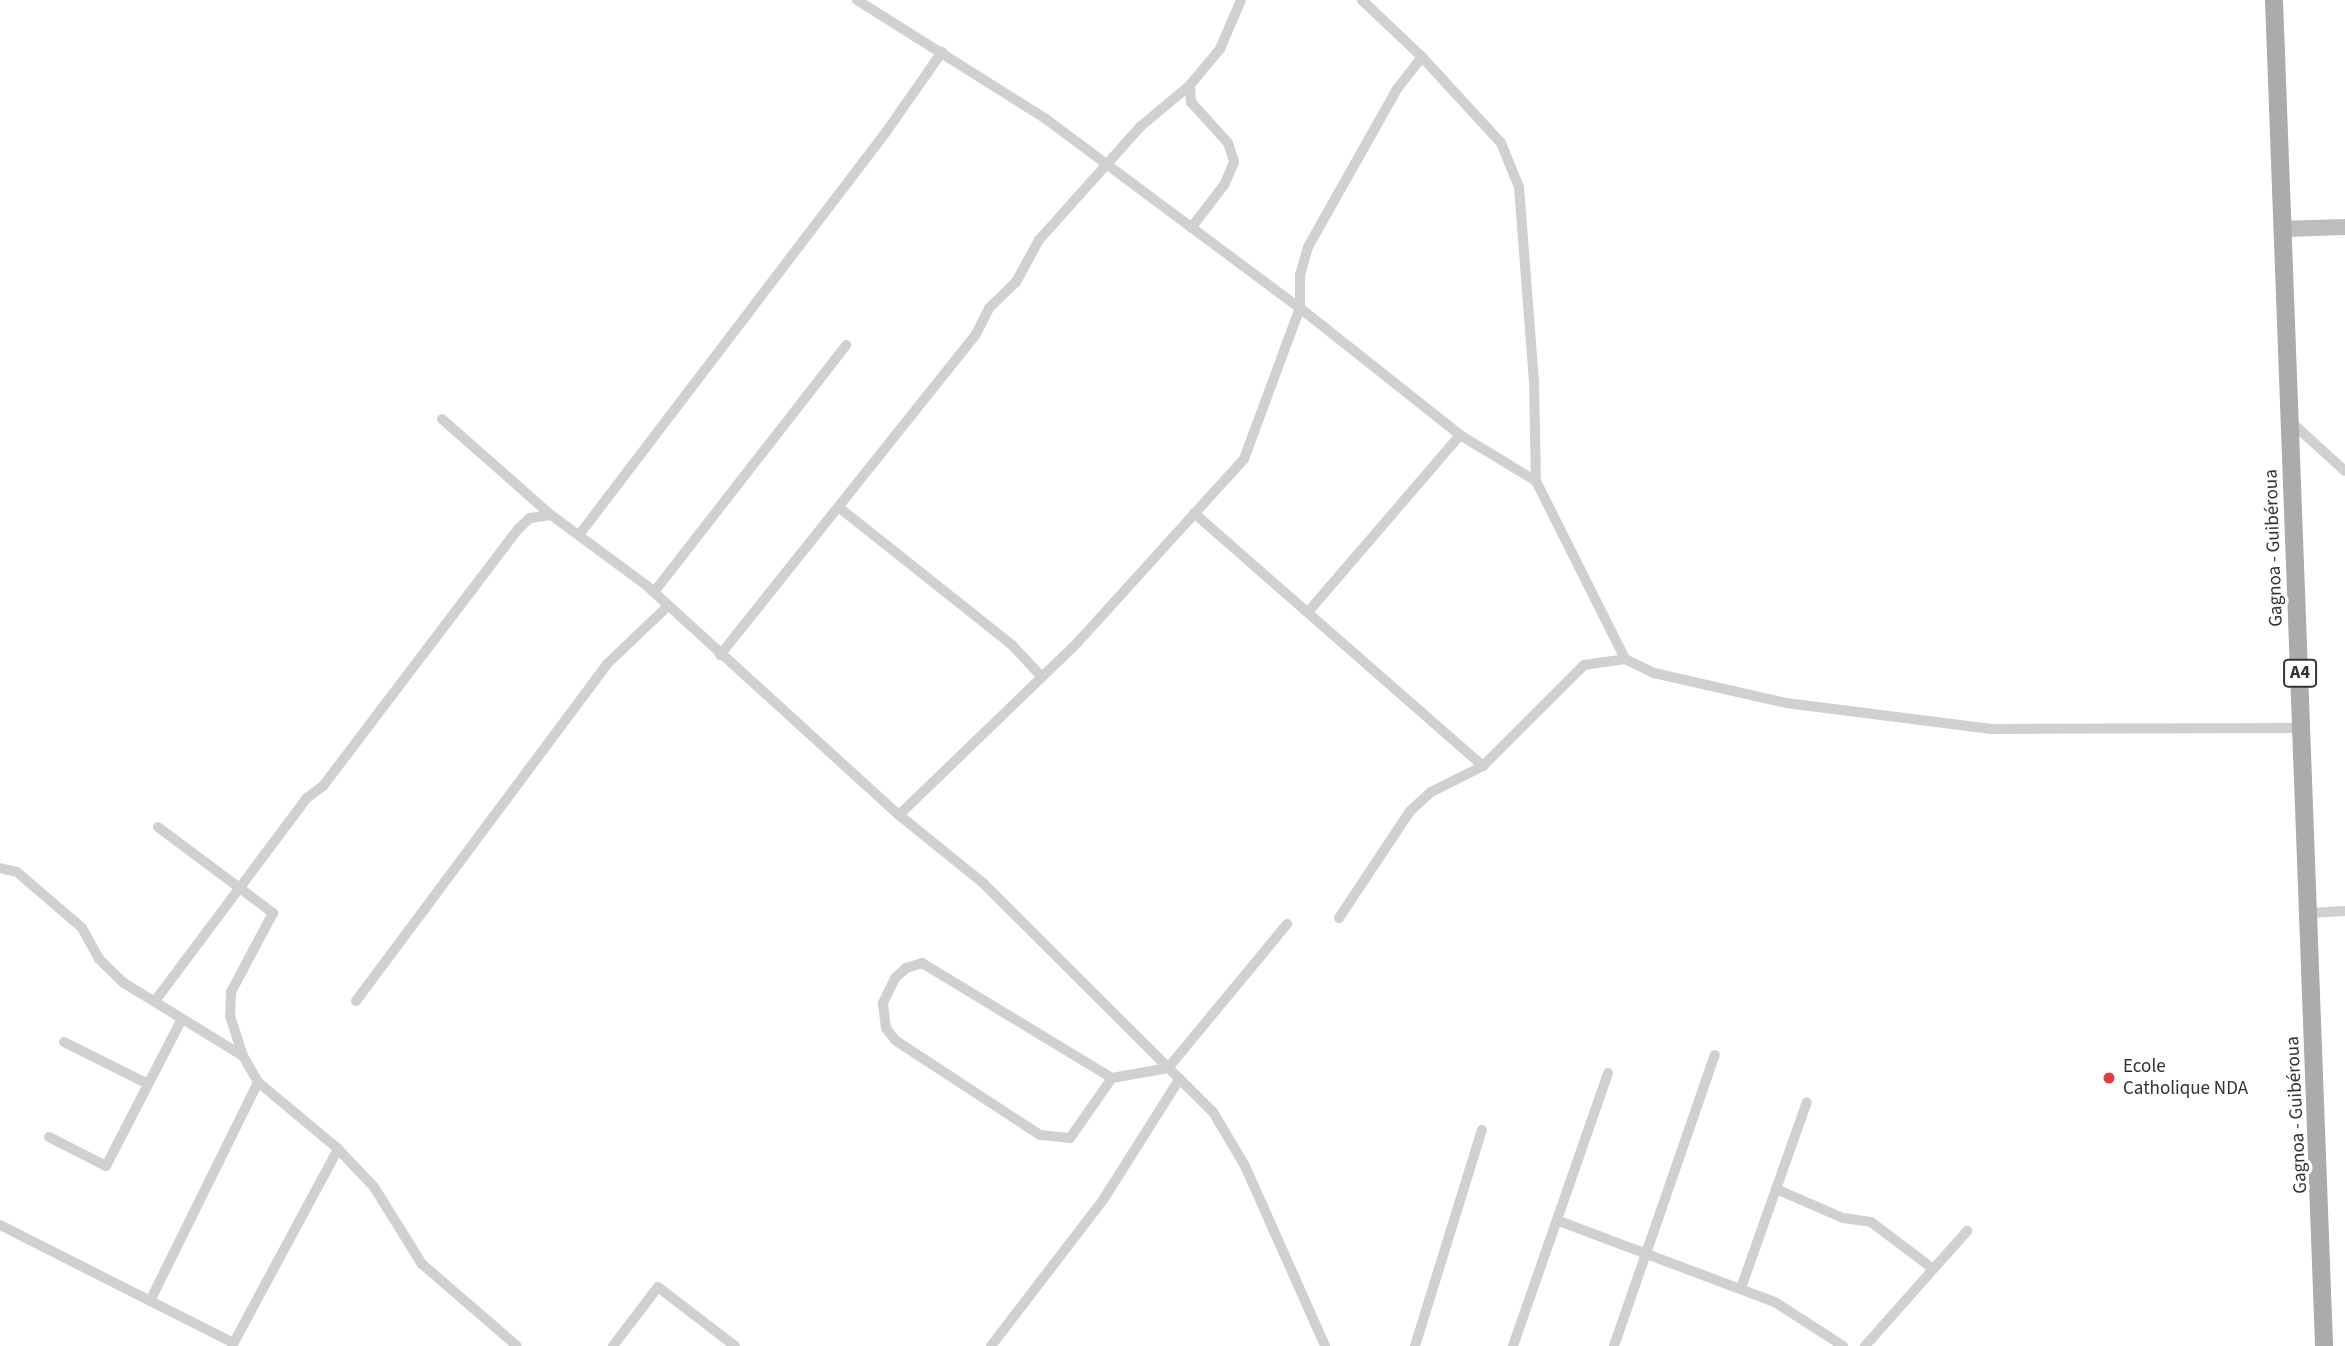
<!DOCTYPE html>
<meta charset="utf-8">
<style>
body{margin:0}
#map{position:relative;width:2345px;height:1346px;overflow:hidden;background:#fff;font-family:"Source Sans 3",sans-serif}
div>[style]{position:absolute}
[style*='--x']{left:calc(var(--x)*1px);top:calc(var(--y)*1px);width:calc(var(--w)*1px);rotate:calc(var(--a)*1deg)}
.street>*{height:10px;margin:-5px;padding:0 5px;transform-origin:5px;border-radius:5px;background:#d0d0d0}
.secondary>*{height:16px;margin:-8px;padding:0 8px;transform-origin:8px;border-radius:8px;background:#bdbdbd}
.primary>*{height:18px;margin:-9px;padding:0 9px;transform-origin:9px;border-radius:9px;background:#ababab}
.dots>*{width:19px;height:19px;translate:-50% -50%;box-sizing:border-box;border:4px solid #fff;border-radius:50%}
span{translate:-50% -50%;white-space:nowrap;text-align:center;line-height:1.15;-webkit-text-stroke:7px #fff;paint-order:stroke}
.shield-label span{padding:2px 5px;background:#fff;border:2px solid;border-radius:5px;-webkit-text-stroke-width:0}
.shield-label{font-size:18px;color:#333;font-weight:700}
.street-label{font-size:19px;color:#333}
.poi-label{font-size:19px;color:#333}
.left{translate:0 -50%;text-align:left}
</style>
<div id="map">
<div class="street">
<i style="--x:857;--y:0;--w:223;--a:32.2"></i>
<i style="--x:1046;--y:119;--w:317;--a:36.7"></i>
<i style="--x:1300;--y:308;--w:204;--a:38.4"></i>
<i style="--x:1460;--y:435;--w:89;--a:31.2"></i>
<i style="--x:1536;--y:481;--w:199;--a:63.4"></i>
<i style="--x:1625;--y:659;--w:32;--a:26"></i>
<i style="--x:1654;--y:673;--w:135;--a:12.8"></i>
<i style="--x:1786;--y:703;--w:209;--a:7.2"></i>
<i style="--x:1993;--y:729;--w:309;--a:-0.2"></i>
<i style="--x:1362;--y:0;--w:83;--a:43.5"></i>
<i style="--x:1422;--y:57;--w:117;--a:47.4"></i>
<i style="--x:1501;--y:143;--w:48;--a:67.8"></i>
<i style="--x:1519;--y:187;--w:195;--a:85.6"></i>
<i style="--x:1534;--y:381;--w:100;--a:88.9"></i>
<i style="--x:1190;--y:85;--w:17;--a:87"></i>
<i style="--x:1191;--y:102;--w:55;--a:47.9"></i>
<i style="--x:1228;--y:143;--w:20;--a:72"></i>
<i style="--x:1234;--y:162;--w:25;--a:113"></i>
<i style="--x:1224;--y:185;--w:54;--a:127.5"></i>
<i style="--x:442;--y:419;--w:145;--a:41.4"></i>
<i style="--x:551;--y:515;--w:118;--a:36.4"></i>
<i style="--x:646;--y:585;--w:342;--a:42.3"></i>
<i style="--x:899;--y:815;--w:108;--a:39"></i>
<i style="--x:983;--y:883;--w:325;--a:44.9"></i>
<i style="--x:1213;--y:1112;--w:63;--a:59.3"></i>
<i style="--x:1245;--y:1166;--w:197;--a:66"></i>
<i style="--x:2290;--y:421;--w:74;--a:42.3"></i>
<i style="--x:841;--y:509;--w:218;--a:38.5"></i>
<i style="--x:1012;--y:645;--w:40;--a:47"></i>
<i style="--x:1194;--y:513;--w:384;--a:41.2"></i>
<i style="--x:579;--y:535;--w:507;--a:-52.7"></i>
<i style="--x:886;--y:132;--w:98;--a:-55"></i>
<i style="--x:654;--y:592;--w:313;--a:-52.1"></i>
<i style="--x:1308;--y:612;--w:233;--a:-49.3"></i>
<i style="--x:720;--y:655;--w:408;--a:-51.4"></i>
<i style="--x:975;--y:336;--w:31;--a:-63"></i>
<i style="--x:989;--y:308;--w:37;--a:-44"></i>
<i style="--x:1016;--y:282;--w:48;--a:-61.3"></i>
<i style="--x:1039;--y:240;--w:152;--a:-48.2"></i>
<i style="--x:1140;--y:127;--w:65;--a:-40"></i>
<i style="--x:1190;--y:85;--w:47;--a:-50.2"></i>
<i style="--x:1220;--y:49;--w:53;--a:-66.8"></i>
<i style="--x:899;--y:815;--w:249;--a:-44"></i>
<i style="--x:1078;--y:642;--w:247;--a:-47.8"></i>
<i style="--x:1244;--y:459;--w:161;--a:-69.7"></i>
<i style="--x:1300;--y:308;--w:33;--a:-90"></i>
<i style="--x:1300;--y:275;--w:29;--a:-74"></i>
<i style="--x:1308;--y:247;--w:181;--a:-60.6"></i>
<i style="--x:1397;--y:89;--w:41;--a:-52"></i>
<i style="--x:158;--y:827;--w:144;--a:36.8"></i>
<i style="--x:273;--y:913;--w:89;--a:118"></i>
<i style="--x:231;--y:992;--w:24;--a:92"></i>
<i style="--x:230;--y:1016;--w:42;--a:72"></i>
<i style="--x:0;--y:868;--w:17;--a:13"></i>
<i style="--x:17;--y:872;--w:86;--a:40.7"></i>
<i style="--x:82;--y:928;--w:35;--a:61"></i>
<i style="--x:99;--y:959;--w:35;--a:44"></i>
<i style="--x:124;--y:983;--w:140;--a:31.5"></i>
<i style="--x:243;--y:1056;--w:30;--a:60"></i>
<i style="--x:258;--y:1082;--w:104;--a:39.9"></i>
<i style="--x:338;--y:1149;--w:52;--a:46.5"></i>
<i style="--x:374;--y:1187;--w:91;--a:58.1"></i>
<i style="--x:422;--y:1264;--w:125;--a:40.8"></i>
<i style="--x:2309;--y:913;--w:36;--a:-3"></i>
<i style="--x:1339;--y:918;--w:128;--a:-56.4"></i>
<i style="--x:1410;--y:811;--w:28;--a:-42"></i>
<i style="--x:1431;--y:792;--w:58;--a:-26.6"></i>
<i style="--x:1483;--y:766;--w:143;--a:-45"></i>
<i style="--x:1584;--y:665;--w:41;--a:-8.3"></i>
<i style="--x:155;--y:1001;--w:254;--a:-53.2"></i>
<i style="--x:307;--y:798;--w:20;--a:-37"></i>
<i style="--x:323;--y:786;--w:323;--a:-52.8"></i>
<i style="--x:518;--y:529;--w:16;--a:-43"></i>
<i style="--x:530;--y:518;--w:21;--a:-8"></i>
<i style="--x:356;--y:1001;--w:420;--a:-53.3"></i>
<i style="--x:607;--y:664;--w:84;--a:-43.6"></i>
<i style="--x:64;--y:1042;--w:94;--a:26.6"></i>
<i style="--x:1112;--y:1078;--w:73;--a:125"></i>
<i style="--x:1070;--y:1138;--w:30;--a:-174"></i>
<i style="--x:1040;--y:1135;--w:173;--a:-146.8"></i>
<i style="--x:895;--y:1040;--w:15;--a:-127"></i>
<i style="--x:886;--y:1028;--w:25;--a:-97"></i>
<i style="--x:883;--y:1003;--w:28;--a:-64"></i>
<i style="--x:895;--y:978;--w:15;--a:-42"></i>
<i style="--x:906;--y:968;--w:17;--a:-17"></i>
<i style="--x:922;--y:963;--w:222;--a:31.2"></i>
<i style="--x:1112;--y:1078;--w:57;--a:-10.1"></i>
<i style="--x:1168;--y:1068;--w:187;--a:-50.4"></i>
<i style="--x:49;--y:1137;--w:64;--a:27"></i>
<i style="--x:106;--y:1166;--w:165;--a:-62.7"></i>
<i style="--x:1776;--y:1189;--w:73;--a:23.4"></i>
<i style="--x:1843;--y:1218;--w:28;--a:8"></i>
<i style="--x:1871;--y:1222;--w:76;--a:37"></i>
<i style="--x:1559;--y:1221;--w:231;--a:20.6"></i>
<i style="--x:1775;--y:1302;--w:81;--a:32.9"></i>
<i style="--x:0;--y:1225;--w:262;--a:26.8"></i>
<i style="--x:1741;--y:1288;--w:197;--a:-70.5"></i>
<i style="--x:150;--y:1301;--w:244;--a:-63.7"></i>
<i style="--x:232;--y:1346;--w:224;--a:-61.7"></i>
<i style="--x:613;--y:1346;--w:74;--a:-52.7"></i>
<i style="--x:658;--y:1287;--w:97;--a:37.5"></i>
<i style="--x:991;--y:1346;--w:184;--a:-52.5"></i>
<i style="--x:1103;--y:1200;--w:142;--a:-57.7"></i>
<i style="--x:1415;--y:1346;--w:226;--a:-72.8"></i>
<i style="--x:1513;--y:1346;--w:289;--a:-70.8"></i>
<i style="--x:1614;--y:1346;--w:308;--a:-70.9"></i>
<i style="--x:1865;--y:1346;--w:154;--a:-48.4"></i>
</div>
<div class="secondary">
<i style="--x:2282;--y:229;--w:63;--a:-1.8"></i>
</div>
<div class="primary">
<i style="--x:2274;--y:0;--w:1347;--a:87.87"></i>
</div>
<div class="dots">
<i style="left:2109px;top:1078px;background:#e63946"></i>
</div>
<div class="shield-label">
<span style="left:2300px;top:673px">A4</span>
</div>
<div class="street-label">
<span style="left:2274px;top:548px;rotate:-92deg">Gagnoa - Guibéroua</span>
<span style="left:2297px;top:1115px;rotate:-93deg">Gagnoa - Guibéroua</span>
</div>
<div class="poi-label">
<span class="left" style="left:2123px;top:1078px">Ecole<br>Catholique NDA</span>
</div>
</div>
